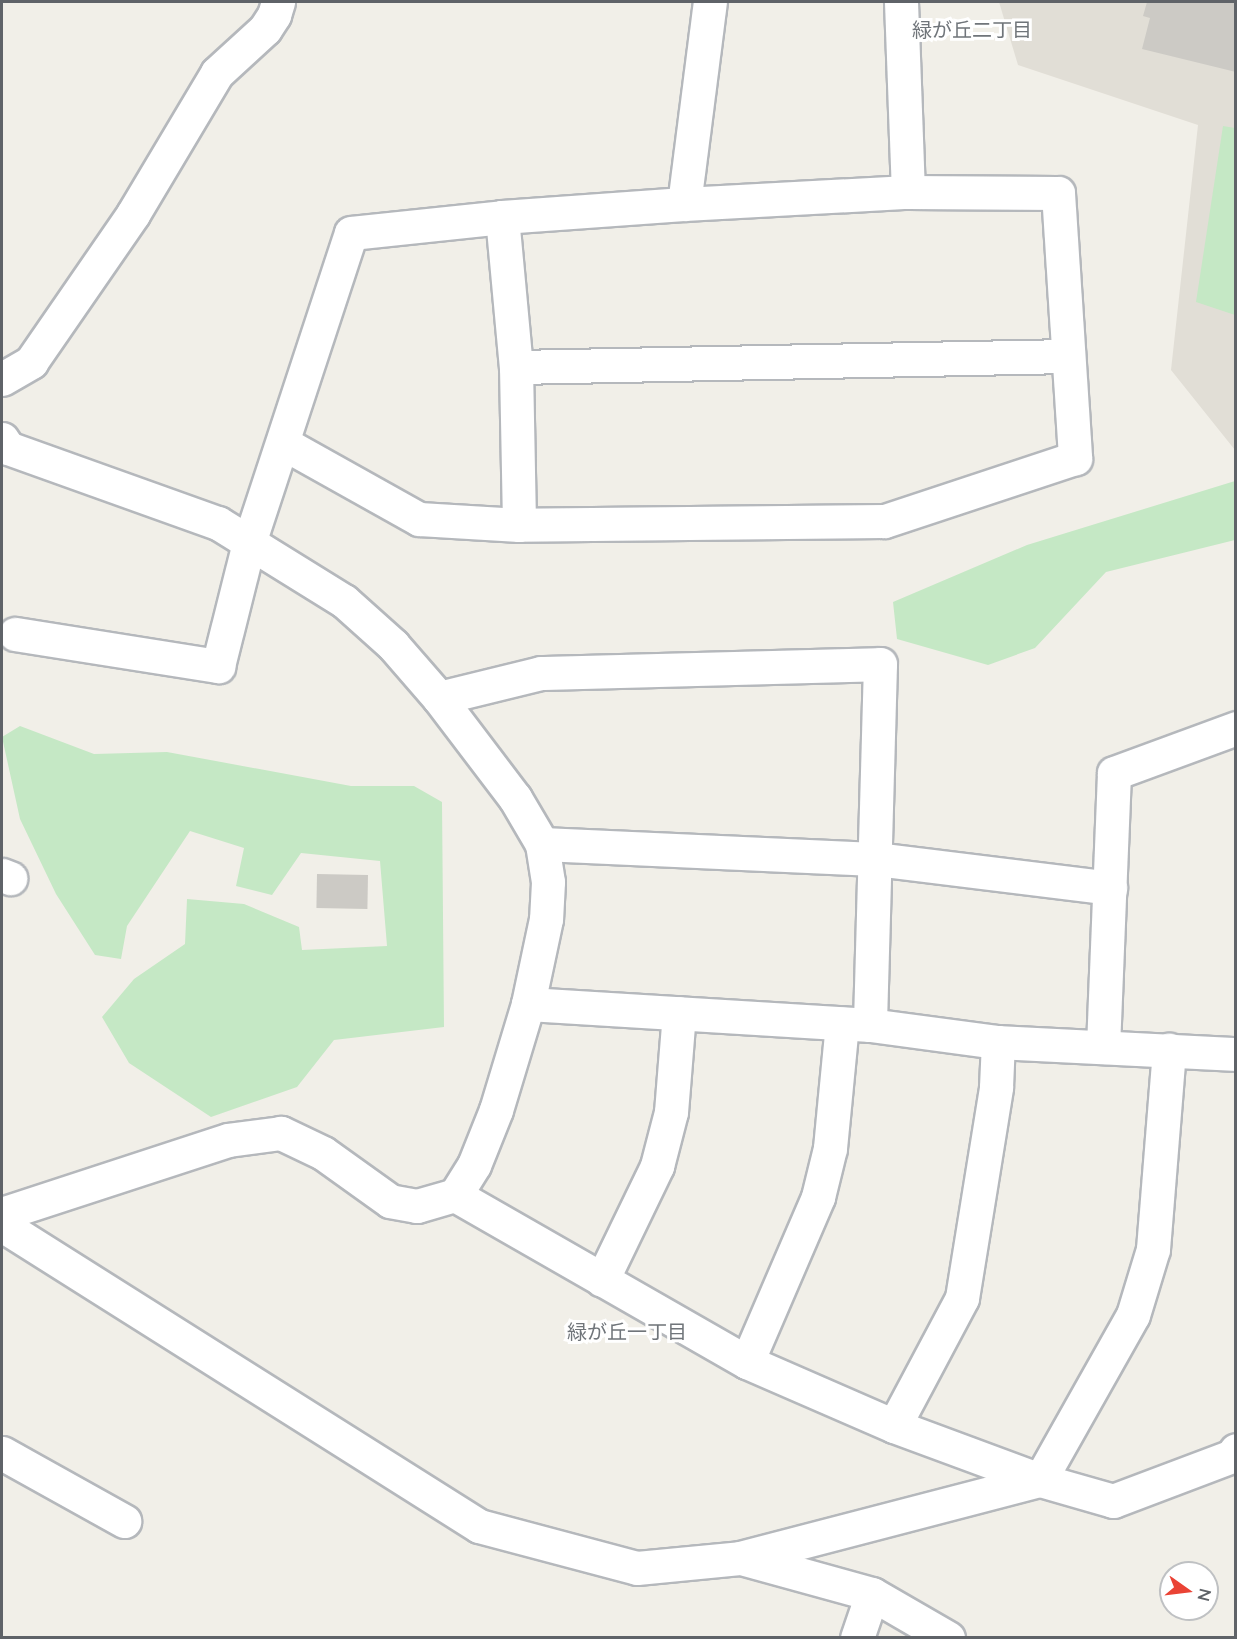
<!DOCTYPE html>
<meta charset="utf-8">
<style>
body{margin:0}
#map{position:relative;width:1237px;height:1639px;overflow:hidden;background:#f1efe8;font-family:Lato,"Noto Sans JP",sans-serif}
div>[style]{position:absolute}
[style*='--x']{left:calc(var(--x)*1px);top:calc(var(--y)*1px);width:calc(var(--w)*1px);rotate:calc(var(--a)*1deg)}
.education>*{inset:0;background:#e1ded6}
.green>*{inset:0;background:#c5e8c5}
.building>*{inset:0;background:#cccac5;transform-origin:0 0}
.roads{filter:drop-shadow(2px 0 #b5b8bc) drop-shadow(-2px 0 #b5b8bc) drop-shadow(0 2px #b5b8bc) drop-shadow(0 -2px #b5b8bc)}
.minor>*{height:33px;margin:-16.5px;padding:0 16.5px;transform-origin:16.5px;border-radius:16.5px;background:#fff}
span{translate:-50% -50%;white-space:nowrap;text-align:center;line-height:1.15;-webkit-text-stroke:6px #fff;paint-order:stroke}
.neighbourhood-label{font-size:20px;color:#70757a}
.frame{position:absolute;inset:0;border:3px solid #5f6368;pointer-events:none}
.north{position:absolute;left:1159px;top:1561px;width:60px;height:60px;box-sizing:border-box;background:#fff;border:2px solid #bfc1c3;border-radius:50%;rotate:104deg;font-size:16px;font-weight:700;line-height:24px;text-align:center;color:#5f6368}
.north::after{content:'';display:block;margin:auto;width:21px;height:27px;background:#ea4335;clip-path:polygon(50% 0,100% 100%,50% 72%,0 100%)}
</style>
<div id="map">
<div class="education">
<i style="clip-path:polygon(999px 2px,1235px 2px,1235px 450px,1171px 370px,1198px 125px,1018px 65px)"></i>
</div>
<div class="green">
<i style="clip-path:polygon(1223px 126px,1235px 128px,1235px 315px,1196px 302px)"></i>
<i style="clip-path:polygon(1235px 481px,1235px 540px,1106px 572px,1035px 648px,988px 665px,897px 639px,893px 602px,1027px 545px)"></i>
<i style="clip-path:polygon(20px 726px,94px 754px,167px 752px,351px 786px,414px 786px,442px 802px,444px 1027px,334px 1040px,297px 1087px,211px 1117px,129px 1063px,102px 1017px,134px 979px,185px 944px,187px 899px,244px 904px,299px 927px,302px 950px,387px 946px,380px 861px,301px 853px,272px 895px,236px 886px,244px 848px,190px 831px,127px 926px,121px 959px,95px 955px,56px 894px,20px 819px,2px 737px)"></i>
</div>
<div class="building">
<i style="clip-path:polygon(1147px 2px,1236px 2px,1236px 72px,1142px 49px,1150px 18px,1143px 16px)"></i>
<i style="left:317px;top:874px;width:51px;height:34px;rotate:1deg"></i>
</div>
<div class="roads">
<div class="minor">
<i style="--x:901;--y:2;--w:190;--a:87.9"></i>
<i style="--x:684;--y:204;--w:204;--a:-82.7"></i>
<i style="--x:502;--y:217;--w:151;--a:84.7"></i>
<i style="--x:516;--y:367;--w:158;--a:88.9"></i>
<i style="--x:516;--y:367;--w:551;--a:-1.14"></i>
<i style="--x:2;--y:379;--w:34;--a:-30"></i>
<i style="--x:31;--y:362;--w:180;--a:-55.4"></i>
<i style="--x:133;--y:214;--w:164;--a:-59.2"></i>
<i style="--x:217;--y:73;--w:65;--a:-42.5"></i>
<i style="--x:265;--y:29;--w:17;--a:-57"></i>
<i style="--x:274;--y:15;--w:14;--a:-73"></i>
<i style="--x:2;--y:439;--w:11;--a:56"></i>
<i style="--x:8;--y:448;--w:223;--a:19.7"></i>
<i style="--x:218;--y:523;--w:148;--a:31.8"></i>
<i style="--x:344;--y:601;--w:66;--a:41.9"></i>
<i style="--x:393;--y:645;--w:70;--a:49"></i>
<i style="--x:439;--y:698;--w:126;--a:52.8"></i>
<i style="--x:515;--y:798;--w:53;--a:59.6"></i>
<i style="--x:542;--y:844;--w:38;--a:81"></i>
<i style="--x:548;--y:882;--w:37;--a:93"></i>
<i style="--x:546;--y:919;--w:87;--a:102"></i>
<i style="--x:528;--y:1004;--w:111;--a:106.8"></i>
<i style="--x:496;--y:1110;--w:59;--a:111.8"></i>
<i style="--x:474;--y:1165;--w:36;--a:122"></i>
<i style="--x:455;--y:1195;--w:40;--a:164"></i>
<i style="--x:417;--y:1206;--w:27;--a:-170"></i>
<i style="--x:390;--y:1201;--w:82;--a:-144.4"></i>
<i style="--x:323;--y:1153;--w:47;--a:-154.5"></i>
<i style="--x:281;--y:1133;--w:53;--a:172.5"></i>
<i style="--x:228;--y:1140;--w:238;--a:161.9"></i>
<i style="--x:15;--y:634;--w:206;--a:9"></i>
<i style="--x:218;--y:666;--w:127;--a:-75.9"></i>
<i style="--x:249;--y:543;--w:326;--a:-71.8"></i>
<i style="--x:351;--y:233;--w:152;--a:-6"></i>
<i style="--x:502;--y:217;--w:182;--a:-4.1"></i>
<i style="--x:684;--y:204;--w:224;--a:-3.1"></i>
<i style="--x:908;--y:192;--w:150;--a:0.4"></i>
<i style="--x:1058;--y:193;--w:266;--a:86.3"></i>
<i style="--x:1075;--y:458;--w:201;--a:161.7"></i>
<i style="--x:884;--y:521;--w:365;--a:179.4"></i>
<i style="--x:519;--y:525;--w:100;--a:-176.6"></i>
<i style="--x:419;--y:519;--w:156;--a:-150.8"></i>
<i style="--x:439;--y:698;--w:105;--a:-13.8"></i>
<i style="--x:541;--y:673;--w:339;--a:-1.5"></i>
<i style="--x:880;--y:664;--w:361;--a:91.6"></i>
<i style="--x:542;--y:844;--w:333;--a:2.6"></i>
<i style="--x:875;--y:859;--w:237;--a:7"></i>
<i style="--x:2;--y:875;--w:9;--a:21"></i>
<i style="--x:528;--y:1004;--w:343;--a:3.5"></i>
<i style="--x:870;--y:1025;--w:129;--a:7.6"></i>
<i style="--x:998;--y:1042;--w:238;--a:2.9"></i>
<i style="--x:1103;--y:1047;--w:274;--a:-87.7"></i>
<i style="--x:1114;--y:773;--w:130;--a:-20.2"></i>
<i style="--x:455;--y:1195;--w:336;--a:29.8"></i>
<i style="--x:747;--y:1362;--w:160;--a:23.5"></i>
<i style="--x:894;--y:1426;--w:156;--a:20.3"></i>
<i style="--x:1040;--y:1480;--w:189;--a:-60.6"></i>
<i style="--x:1133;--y:1315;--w:69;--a:-73.1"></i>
<i style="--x:1153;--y:1249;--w:200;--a:-85.4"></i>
<i style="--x:2;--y:1225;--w:564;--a:32.25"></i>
<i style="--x:479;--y:1526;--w:163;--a:14.9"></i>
<i style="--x:637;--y:1568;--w:103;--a:-5.5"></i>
<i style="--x:740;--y:1558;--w:310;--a:-14.6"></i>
<i style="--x:1040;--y:1480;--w:76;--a:16"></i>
<i style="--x:1113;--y:1501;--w:127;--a:-20.7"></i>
<i style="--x:1232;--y:1456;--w:7;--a:-56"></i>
<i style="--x:602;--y:1280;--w:127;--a:-64.2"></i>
<i style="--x:657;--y:1166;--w:56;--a:-75.5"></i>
<i style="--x:671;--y:1112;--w:99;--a:-85.4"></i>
<i style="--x:747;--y:1362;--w:180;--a:-66.7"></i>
<i style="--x:818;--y:1197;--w:50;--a:-76.2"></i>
<i style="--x:830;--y:1148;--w:125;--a:-84.5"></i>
<i style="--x:894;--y:1426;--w:145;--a:-62"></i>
<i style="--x:962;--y:1298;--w:214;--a:-80.8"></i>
<i style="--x:996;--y:1087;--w:45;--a:-87.5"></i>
<i style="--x:2;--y:1453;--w:140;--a:29.1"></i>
<i style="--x:745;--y:1559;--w:132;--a:15.4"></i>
<i style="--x:872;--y:1594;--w:88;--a:30.1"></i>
<i style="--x:857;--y:1638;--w:46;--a:-71.2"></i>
</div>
</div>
<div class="neighbourhood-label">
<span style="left:972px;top:29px">緑が丘二丁目</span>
<span style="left:627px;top:1331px">緑が丘一丁目</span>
</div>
<div class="frame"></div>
<div class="north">N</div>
</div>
